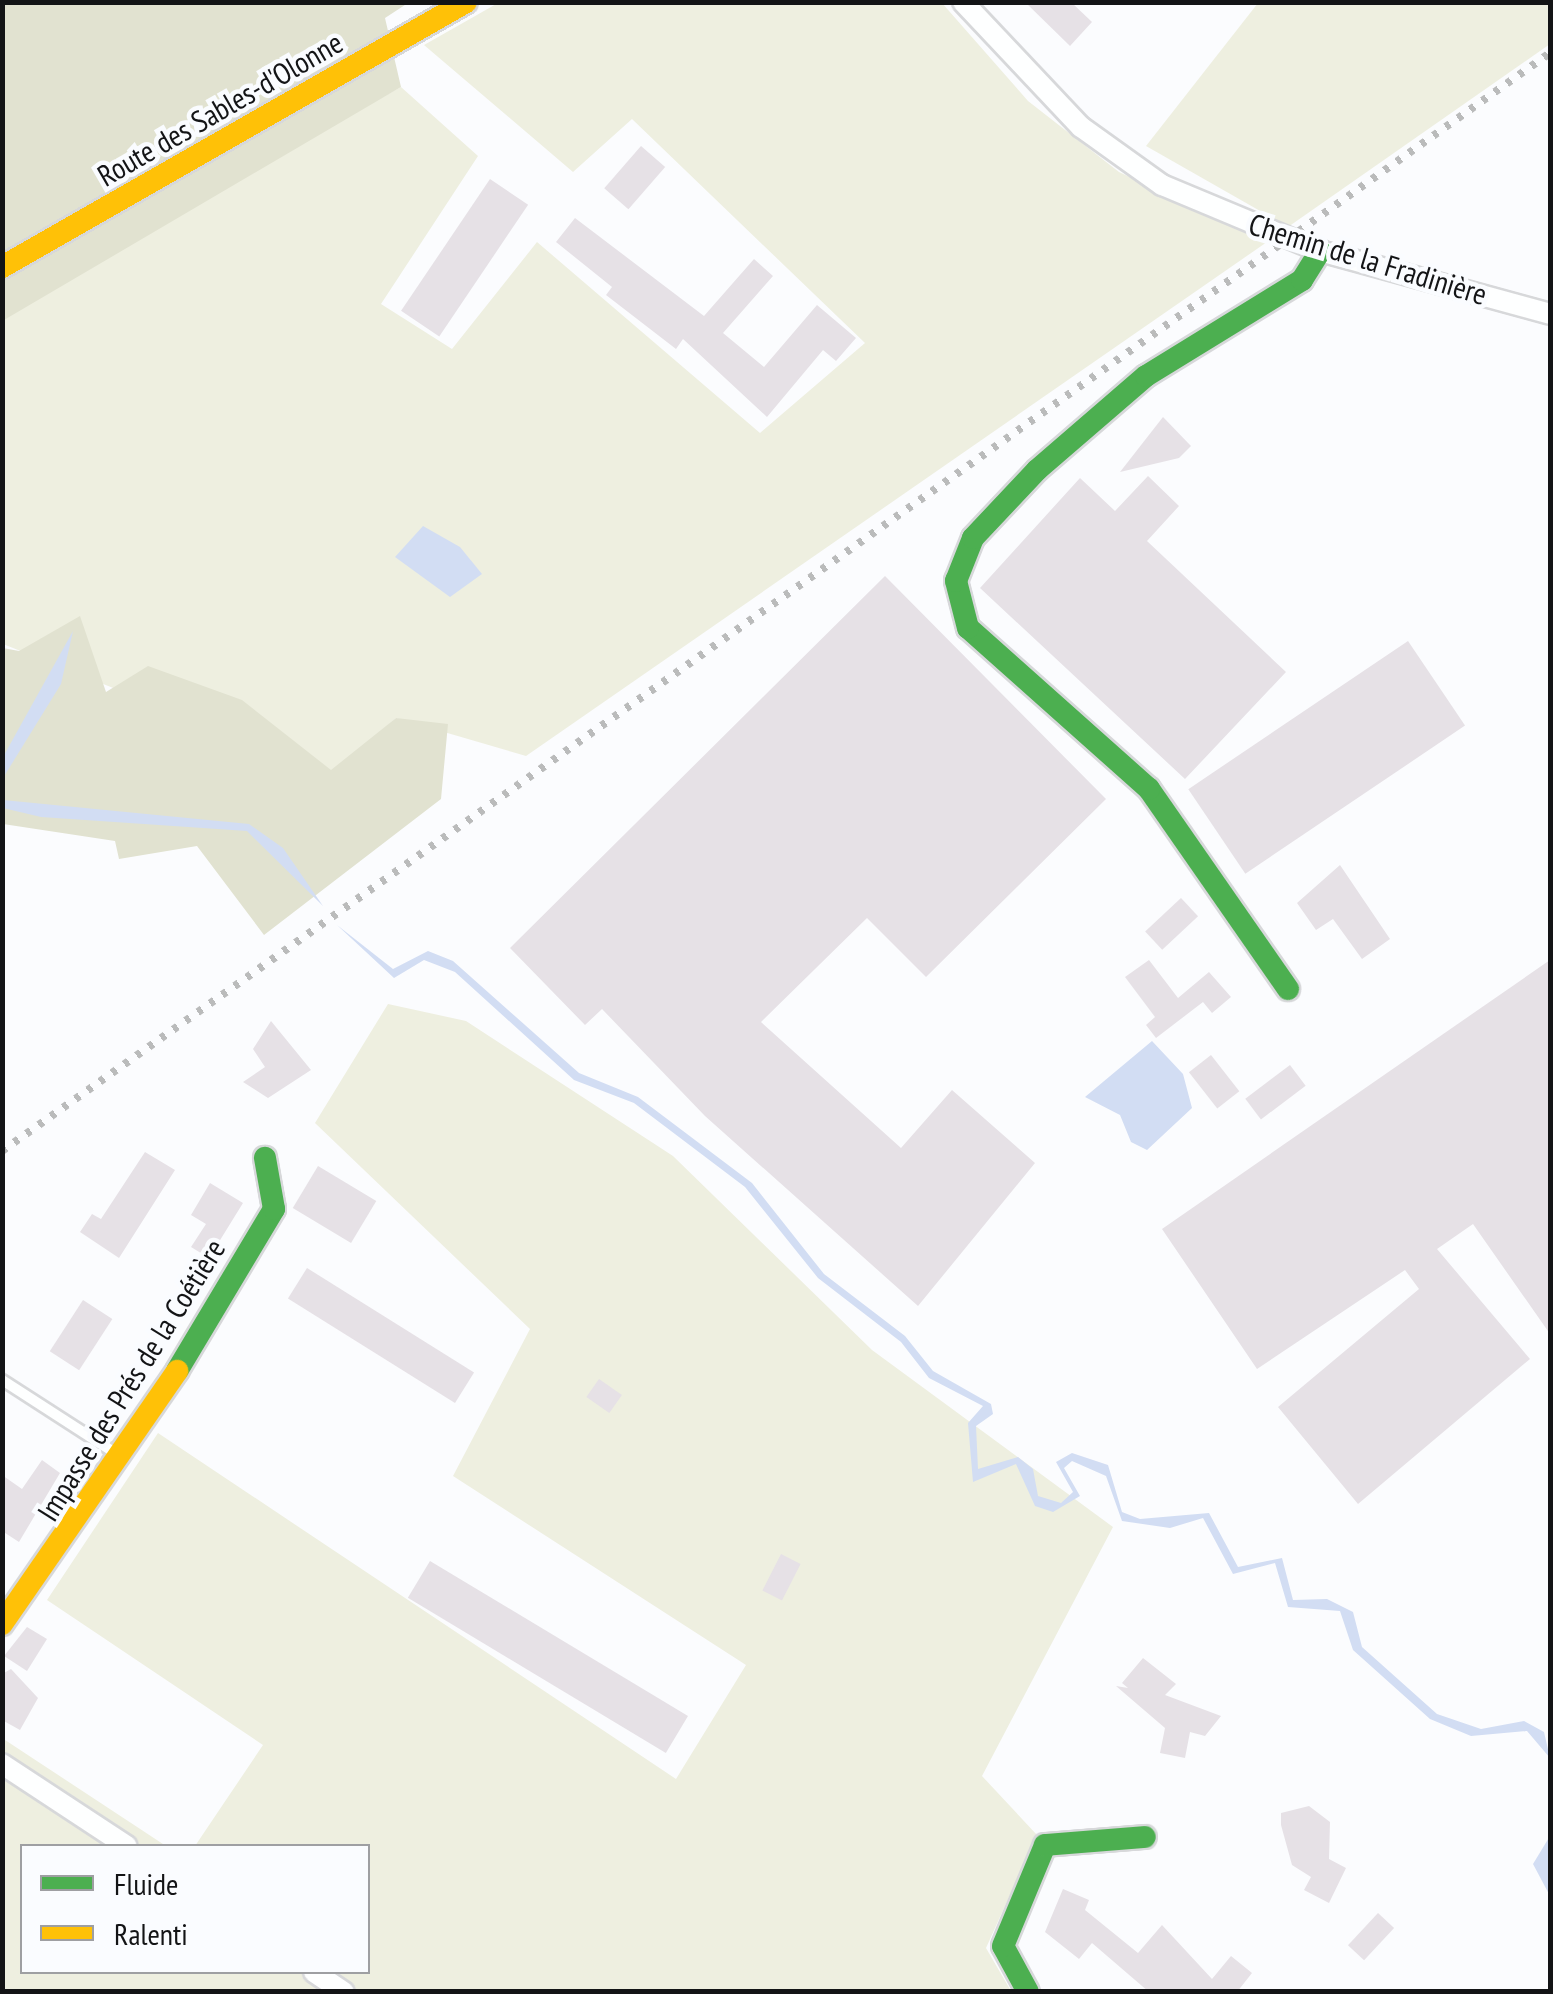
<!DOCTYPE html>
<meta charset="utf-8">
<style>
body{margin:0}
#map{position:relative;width:1553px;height:1994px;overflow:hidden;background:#fbfcfe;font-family:"PT Sans Narrow",sans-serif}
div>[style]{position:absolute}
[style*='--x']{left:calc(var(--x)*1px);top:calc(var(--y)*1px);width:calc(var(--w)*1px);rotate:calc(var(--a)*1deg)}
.green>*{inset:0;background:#eeefe0}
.forest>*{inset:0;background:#e1e2d0}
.water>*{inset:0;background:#d2ddf3}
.building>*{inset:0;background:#e6e1e6;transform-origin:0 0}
.roads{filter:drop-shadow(2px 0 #d7d8da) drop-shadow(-2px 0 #d7d8da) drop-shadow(0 2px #d7d8da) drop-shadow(0 -2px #d7d8da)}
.lane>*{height:10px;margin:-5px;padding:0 5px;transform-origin:5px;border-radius:5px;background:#feffff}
.street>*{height:20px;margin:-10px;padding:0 10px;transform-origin:10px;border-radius:10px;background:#feffff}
.fast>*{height:22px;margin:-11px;padding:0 11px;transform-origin:11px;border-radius:11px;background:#4caf50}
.slow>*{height:22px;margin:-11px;padding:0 11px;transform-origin:11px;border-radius:11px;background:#ffc107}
.rail>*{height:8px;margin-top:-4px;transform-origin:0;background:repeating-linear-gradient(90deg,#babbbb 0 5px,transparent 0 15px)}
span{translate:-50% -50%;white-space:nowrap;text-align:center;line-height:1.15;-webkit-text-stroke:9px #fafcff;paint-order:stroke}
.street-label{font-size:30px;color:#131416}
.frame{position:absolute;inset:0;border:5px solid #131416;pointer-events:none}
.legend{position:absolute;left:20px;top:1844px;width:350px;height:130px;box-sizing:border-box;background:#fafcff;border:2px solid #9e9fa2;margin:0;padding:12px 18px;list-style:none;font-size:30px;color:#131416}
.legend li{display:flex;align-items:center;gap:20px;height:50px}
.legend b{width:50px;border:2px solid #9e9fa2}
</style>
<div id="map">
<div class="green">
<i style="clip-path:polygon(498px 3px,942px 3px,1028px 101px,1119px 172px,1267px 242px,526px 756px,396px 718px,331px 775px,3px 644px,2px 309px,401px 87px,478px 156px,381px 304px,452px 349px,537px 242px,760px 433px,865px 343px,632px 119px,573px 172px,424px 45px)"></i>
<i style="clip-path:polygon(1258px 3px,1550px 3px,1550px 44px,1288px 227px,1146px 146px)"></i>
<i style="clip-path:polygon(388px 1004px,466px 1021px,673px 1156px,872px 1350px,1113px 1527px,982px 1776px,1037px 1835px,986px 1948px,1011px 1991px,3px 1991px,2px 1738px,166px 1846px,22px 1846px,22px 1972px,368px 1972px,368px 1846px,195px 1846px,263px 1745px,47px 1600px,158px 1433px,676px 1779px,746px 1665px,453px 1476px,530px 1329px,315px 1123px)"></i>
</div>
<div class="forest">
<i style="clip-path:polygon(3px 3px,408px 3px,385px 18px,401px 87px,4px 320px)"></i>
<i style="clip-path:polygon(80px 616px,106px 692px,148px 666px,242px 700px,331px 770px,396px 718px,448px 724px,441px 799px,264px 935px,197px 846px,119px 859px,115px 841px,3px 824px,3px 648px,19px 651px)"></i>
</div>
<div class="water">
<i style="clip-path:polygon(423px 526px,460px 547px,482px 574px,450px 597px,395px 557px)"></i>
<i style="clip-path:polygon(73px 631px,61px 684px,3px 778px,3px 757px)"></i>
<i style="clip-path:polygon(3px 800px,249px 824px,283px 848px,323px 906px,247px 831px,41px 817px,3px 808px)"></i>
<i style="clip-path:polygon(337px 925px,393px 969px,428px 951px,453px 961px,579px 1073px,638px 1097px,752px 1183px,824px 1274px,905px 1336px,933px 1371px,991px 1404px,993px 1414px,976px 1426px,978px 1469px,1018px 1457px,1033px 1469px,1038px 1496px,1061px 1503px,1073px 1492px,1056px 1462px,1072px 1453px,1108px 1465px,1122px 1512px,1140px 1519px,1209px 1513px,1238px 1567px,1282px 1558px,1293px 1600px,1327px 1599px,1353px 1612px,1362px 1647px,1437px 1714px,1481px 1729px,1524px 1721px,1544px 1732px,1550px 1758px,1527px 1731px,1471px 1736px,1430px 1719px,1353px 1650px,1340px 1611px,1288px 1607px,1275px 1563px,1233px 1574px,1203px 1518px,1170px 1528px,1122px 1521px,1106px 1476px,1072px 1461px,1064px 1468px,1080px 1496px,1053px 1512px,1035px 1506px,1016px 1464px,973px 1482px,968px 1423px,983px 1406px,929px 1378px,901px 1342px,818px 1278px,745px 1187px,634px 1103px,574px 1080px,455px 972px,424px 960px,394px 978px)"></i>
<i style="clip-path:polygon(1152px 1041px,1183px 1074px,1192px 1108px,1147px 1150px,1131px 1142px,1120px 1115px,1085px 1097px)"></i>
<i style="clip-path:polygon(1550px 1836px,1550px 1896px,1533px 1864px)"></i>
</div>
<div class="building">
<i style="clip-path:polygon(1025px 2px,1071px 2px,1092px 22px,1070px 46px)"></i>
<i style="left:641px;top:146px;width:32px;height:56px;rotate:41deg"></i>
<i style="left:490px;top:179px;width:46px;height:159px;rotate:34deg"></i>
<i style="clip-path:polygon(575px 218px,704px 316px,754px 259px,773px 276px,723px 333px,764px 367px,817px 305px,856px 338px,836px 361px,823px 350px,767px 417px,683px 339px,676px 349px,606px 295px,612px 287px,556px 242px)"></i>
<i style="clip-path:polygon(1163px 417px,1191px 446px,1179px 458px,1120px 472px)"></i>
<i style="clip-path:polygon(1148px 476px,1179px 506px,1147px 541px,1286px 672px,1185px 779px,980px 588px,1080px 478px,1115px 511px)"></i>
<i style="clip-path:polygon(885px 576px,1106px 799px,926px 977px,867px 918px,761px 1022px,901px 1148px,952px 1090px,1035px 1163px,918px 1306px,705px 1116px,602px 1009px,585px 1025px,510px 948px)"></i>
<i style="left:1408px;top:641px;width:102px;height:265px;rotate:56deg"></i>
<i style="clip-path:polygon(1340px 865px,1390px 939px,1362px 959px,1333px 919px,1316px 930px,1297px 903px)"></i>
<i style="left:1181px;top:898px;width:25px;height:49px;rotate:47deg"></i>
<i style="clip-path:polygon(1149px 960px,1178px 998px,1209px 972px,1231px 997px,1212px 1013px,1203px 1002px,1156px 1038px,1146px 1025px,1155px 1017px,1125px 977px)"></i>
<i style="clip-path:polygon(1550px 960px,1550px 1334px,1473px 1224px,1437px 1249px,1530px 1359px,1358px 1504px,1278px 1407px,1419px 1289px,1405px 1270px,1257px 1369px,1162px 1229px)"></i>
<i style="clip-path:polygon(271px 1021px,311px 1070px,268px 1098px,243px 1082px,265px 1067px,253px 1049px)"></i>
<i style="left:1211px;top:1055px;width:46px;height:28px;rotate:52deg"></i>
<i style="left:1290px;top:1065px;width:26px;height:56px;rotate:53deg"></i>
<i style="clip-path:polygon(145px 1152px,175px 1170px,119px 1258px,80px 1232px,92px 1214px,101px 1219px)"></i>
<i style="left:318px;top:1166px;width:68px;height:49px;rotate:31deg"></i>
<i style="clip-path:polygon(210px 1183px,243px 1203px,209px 1258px,191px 1247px,206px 1224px,191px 1215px)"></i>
<i style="left:307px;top:1268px;width:197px;height:36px;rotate:32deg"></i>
<i style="left:83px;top:1300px;width:35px;height:61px;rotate:33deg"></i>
<i style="left:599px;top:1379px;width:28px;height:22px;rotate:35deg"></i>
<i style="clip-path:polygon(42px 1460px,60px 1473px,19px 1542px,2px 1531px,2px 1475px,22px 1489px)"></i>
<i style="left:781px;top:1554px;width:22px;height:41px;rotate:27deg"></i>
<i style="left:430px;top:1561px;width:301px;height:43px;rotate:31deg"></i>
<i style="clip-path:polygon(27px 1627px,47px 1639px,27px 1671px,4px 1656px)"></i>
<i style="clip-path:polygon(1143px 1658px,1176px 1684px,1165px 1695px,1221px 1716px,1205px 1736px,1190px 1732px,1185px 1758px,1160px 1753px,1165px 1728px,1116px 1686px,1128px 1688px,1122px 1683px)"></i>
<i style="clip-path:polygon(11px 1669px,38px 1698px,20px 1730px,2px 1720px,2px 1674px)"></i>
<i style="clip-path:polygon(1309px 1806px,1330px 1822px,1329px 1859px,1346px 1868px,1329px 1903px,1304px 1890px,1311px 1877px,1292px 1865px,1281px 1825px,1281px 1813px)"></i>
<i style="clip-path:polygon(1063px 1889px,1089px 1900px,1085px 1910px,1138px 1953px,1162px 1925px,1212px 1979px,1231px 1956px,1252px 1973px,1237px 1992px,1149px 1992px,1092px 1943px,1079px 1959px,1045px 1932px)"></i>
<i style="left:1378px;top:1913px;width:22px;height:44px;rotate:43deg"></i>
</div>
<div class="roads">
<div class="lane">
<i style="--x:2;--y:1380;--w:144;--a:32.8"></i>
</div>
<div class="street">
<i style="--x:963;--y:2;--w:172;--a:46.7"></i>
<i style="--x:1081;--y:127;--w:100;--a:35.6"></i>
<i style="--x:1162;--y:185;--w:171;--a:22.7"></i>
<i style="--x:1320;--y:251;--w:238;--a:15.3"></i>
<i style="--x:2;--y:1764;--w:149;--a:33.3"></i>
<i style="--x:314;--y:1972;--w:36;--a:34"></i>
</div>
<div class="fast">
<i style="--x:1288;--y:989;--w:244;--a:-124.8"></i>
<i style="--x:1149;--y:789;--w:242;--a:-138.3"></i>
<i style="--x:968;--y:628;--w:49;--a:-104.3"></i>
<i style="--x:956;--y:581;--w:46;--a:-68.4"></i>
<i style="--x:973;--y:538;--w:93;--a:-46.7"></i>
<i style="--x:1037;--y:470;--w:144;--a:-40.8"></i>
<i style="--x:1146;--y:376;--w:183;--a:-31.6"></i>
<i style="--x:1302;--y:280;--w:34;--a:-58"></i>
<i style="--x:177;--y:1371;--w:189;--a:-59.1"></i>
<i style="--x:274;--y:1209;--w:52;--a:-100"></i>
<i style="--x:1028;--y:1992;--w:52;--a:-118.5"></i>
<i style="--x:1003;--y:1946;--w:109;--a:-67.4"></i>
<i style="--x:1045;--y:1845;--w:100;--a:-4.6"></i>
</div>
<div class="slow">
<i style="--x:2;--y:267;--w:534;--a:-29.73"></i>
<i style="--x:2;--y:1624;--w:308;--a:-55.3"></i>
</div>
</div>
<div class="rail">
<i style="--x:2;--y:1151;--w:1898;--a:-35.35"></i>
</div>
<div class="street-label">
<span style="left:220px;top:109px;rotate:-30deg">Route des Sables-d'Olonne</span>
<span style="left:1368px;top:259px;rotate:17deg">Chemin de la Fradinière</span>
<span style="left:131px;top:1380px;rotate:-58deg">Impasse des Prés de la Coétière</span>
</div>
<div class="frame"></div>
<ul class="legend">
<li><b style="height:12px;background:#4caf50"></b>Fluide</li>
<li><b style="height:12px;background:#ffc107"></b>Ralenti</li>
</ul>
</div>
